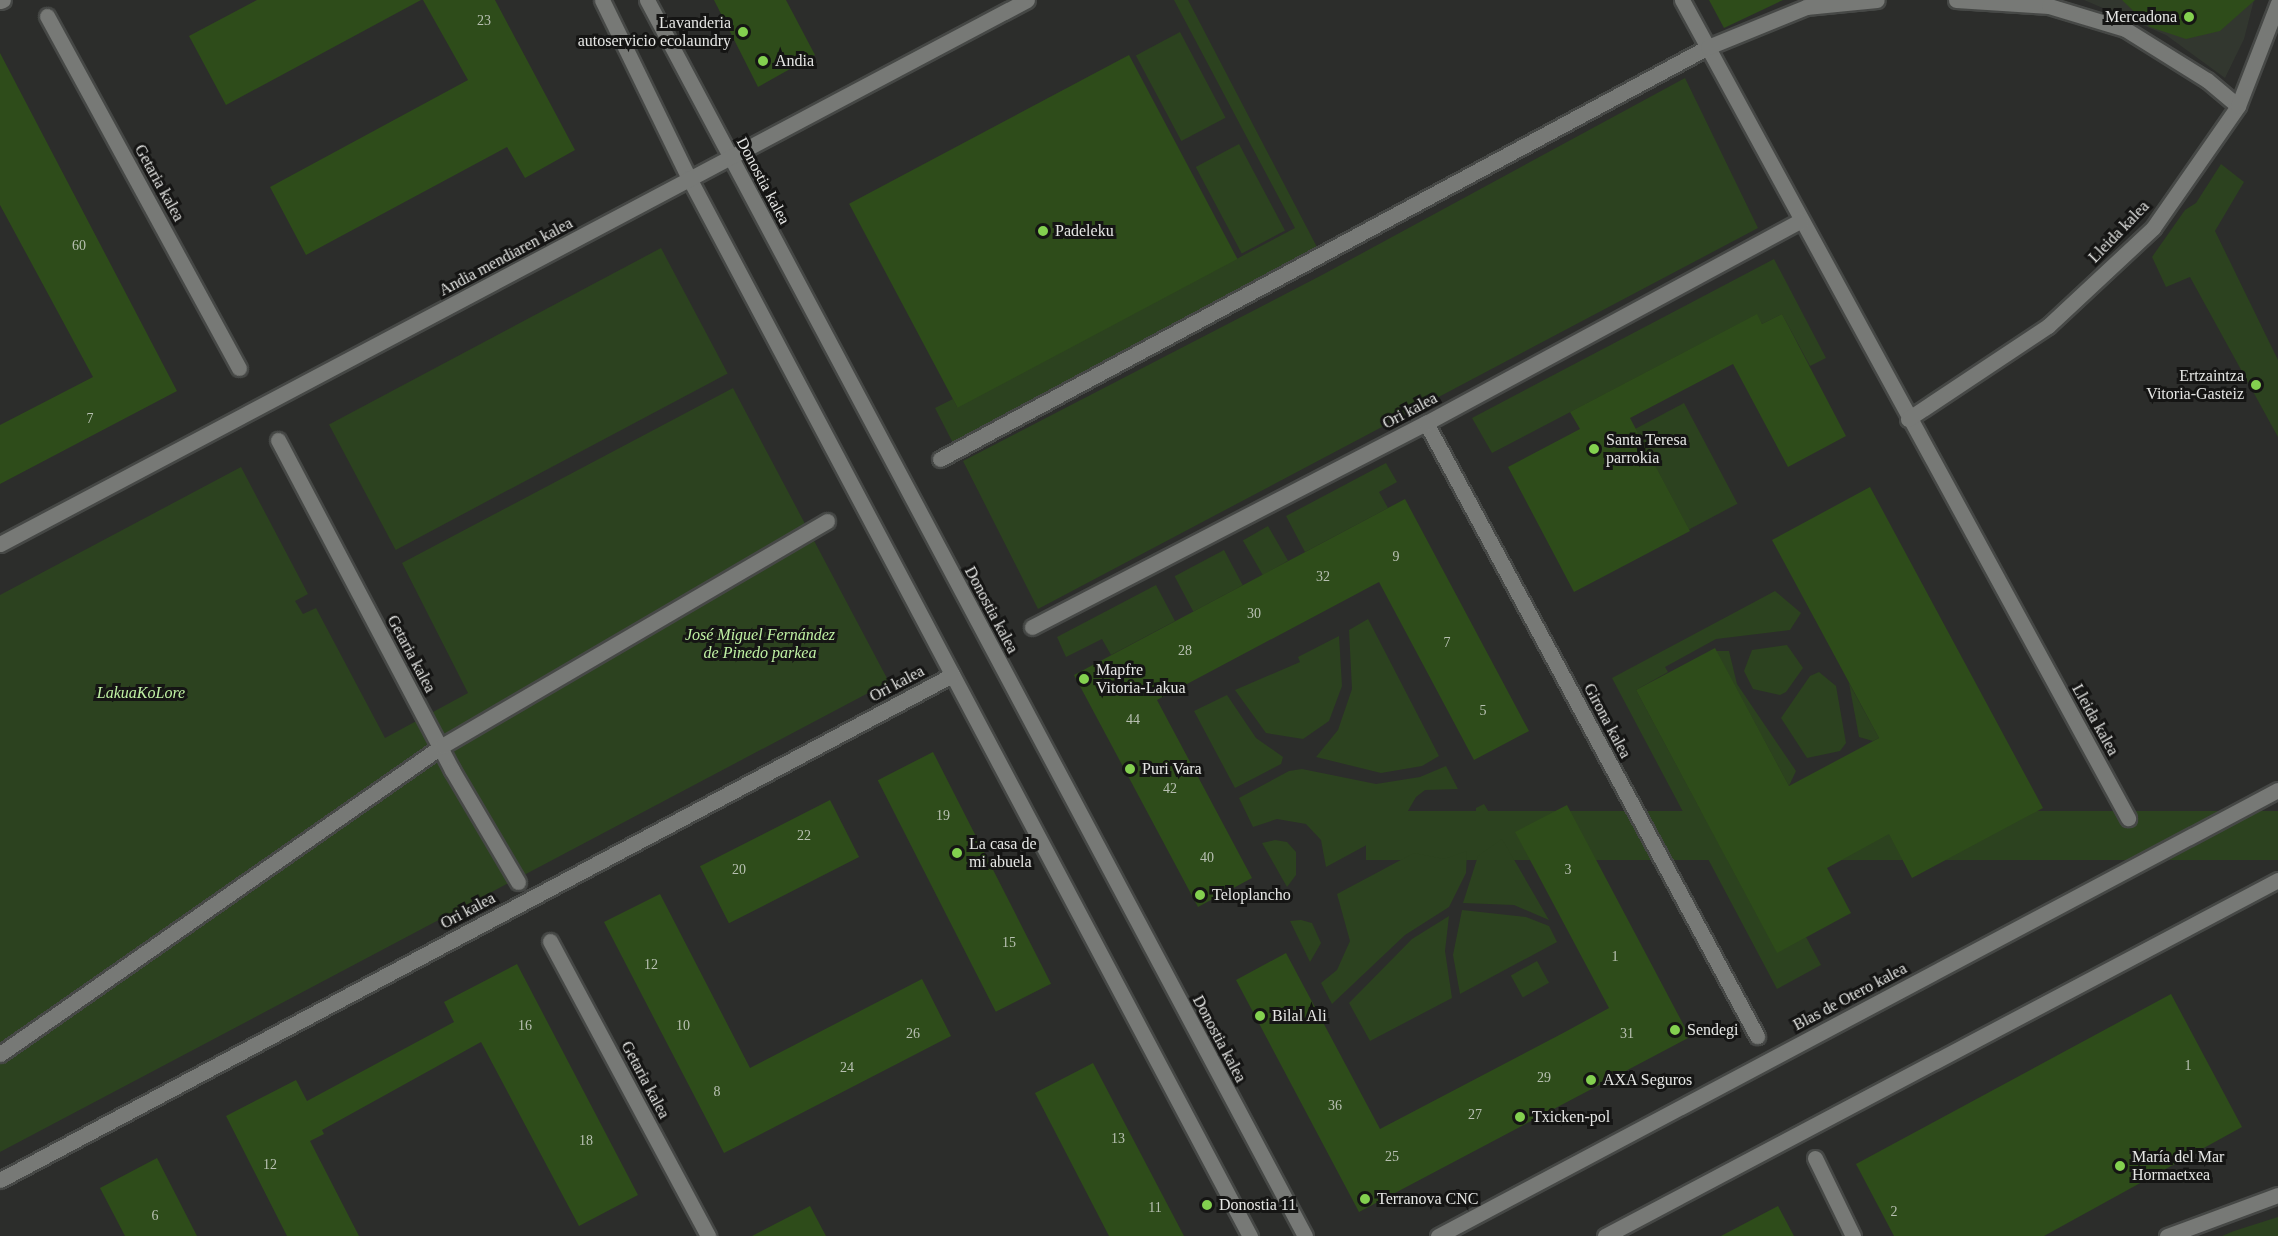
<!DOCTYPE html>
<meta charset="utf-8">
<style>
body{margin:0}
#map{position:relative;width:2278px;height:1236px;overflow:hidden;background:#2c2d2b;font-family:"Times New Roman",serif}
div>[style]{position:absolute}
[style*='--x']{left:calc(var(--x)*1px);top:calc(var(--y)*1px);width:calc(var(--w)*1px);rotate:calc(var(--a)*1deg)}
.built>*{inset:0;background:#32372f}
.green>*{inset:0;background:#2c421f;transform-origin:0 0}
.building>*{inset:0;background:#2e4c1a;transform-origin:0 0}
.roads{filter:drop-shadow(2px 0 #464846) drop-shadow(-2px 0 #464846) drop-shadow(0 2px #464846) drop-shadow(0 -2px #464846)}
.street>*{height:15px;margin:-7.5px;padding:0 7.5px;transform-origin:7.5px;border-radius:7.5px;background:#777976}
.secondary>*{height:15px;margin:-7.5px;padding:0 7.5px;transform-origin:7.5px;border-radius:7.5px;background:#777976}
.dots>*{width:16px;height:16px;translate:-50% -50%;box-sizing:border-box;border:3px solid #151514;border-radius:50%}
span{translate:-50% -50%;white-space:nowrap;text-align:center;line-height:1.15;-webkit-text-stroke:6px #151514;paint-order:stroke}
.number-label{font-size:14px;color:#b8c0b2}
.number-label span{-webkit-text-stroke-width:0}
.poi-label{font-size:16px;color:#e6e7e5}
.right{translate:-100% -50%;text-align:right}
.left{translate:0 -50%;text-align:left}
.street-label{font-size:16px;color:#e6e7e5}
.park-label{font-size:16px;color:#bff1a3;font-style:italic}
</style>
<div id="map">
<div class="built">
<i style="clip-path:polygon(2084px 0,2254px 0,2244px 39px,2225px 78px,2166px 35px)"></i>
</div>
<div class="green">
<i style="clip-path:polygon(1174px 0,1188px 0,1318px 249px,953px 443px,935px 408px,953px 399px,957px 407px,1295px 228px)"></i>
<i style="left:1180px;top:32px;width:97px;height:50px;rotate:62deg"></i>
<i style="clip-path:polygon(1685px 78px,1758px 228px,1038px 609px,963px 461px,1322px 275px)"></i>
<i style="left:1239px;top:144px;width:98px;height:49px;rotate:62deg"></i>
<i style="clip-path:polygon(2221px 164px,2244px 182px,2215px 231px,2278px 360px,2278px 437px,2190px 277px,2166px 287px,2152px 257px,2185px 210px,2196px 203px)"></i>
<i style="left:661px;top:248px;width:142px;height:376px;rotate:62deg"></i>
<i style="clip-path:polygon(1774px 259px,1826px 358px,1810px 366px,1782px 314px,1762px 324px,1756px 315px,1492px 453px,1472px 418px)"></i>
<i style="clip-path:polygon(733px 388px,889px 682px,0 1152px,0 595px,241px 467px,308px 594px,295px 601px,303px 614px,316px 608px,385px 738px,468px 693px,402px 563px)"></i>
<i style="left:1684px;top:403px;width:114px;height:55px;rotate:62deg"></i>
<i style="clip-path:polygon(1386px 463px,1397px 482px,1379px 492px,1388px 508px,1305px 552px,1286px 516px)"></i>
<i style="left:1268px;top:526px;width:40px;height:29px;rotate:60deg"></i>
<i style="left:1224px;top:550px;width:40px;height:56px;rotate:62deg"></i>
<i style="clip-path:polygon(1156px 585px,1175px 621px,1111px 655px,1102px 639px,1066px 657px,1057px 637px)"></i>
<i style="clip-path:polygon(1775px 591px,1801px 613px,1790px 630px,1716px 639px,1665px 667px,1668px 672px,1636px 690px,1777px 952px,1806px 937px,1821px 965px,1777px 989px,1612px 678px)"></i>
<i style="clip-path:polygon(1368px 619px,1439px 756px,1422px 766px,1381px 773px,1316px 757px,1338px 730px,1352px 689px,1349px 630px)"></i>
<i style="clip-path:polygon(1339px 636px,1342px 686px,1329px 721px,1303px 739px,1266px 733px,1235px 690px,1300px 662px,1298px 657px)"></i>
<i style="clip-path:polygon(1787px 645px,1803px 668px,1786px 692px,1780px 695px,1753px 689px,1744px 671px,1752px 650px)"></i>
<i style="clip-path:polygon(1716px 651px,1729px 651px,1737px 684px,1796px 771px,1789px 786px)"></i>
<i style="clip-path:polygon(1819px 672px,1836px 686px,1846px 743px,1840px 751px,1807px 758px,1781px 718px,1810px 676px)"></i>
<i style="clip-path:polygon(1849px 683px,1879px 738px,1873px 741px,1859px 737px)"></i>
<i style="clip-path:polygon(1227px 695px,1256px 738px,1283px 757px,1281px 764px,1235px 788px,1194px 711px)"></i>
<i style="clip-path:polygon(1446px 766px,1458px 789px,1425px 790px,1416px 797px,1398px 828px,1326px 867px,1321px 840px,1306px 824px,1277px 819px,1253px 827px,1239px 798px,1289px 771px,1302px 769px,1376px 784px,1420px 777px)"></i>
<i style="clip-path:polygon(1484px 804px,1499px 829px,1476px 848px,1476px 808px)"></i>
<i style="left:2278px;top:811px;width:49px;height:912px;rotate:90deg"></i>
<i style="clip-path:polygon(1502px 839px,1549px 920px,1514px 905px,1463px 903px,1478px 856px)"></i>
<i style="clip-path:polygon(1275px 840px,1287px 842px,1296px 852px,1296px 875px,1287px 887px,1262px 843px)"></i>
<i style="clip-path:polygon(1467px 851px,1466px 873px,1449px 907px,1405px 935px,1332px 1004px,1321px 983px,1337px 970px,1350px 941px,1337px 894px,1414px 853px,1444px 859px)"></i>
<i style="clip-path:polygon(1462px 910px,1526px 917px,1549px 926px,1557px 942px,1460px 994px,1453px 955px)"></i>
<i style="clip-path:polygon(1449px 916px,1445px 951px,1452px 998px,1370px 1041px,1349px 1003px,1412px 939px)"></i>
<i style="clip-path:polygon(1301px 920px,1312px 923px,1321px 943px,1310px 962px,1290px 921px)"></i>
<i style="left:1537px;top:961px;width:25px;height:30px;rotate:61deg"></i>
<i style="clip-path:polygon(2278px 1217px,2278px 1236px,2222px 1236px,2234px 1231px)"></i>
</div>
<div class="building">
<i style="clip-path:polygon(257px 0,421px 0,226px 105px,189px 36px)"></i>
<i style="clip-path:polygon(423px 0,495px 0,575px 150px,525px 178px,507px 147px,306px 255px,270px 187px,468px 80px)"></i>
<i style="clip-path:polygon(714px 0,786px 0,815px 55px,758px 87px)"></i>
<i style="clip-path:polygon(1709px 0,1783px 0,1724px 28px)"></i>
<i style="clip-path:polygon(2122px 0,2255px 0,2220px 31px,2186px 39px,2150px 27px)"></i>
<i style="clip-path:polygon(0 53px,177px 391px,0 484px,0 425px,93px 377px,0 205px)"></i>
<i style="left:1129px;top:55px;width:231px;height:317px;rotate:62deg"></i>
<i style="clip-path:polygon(1757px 314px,1762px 324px,1782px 314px,1846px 436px,1788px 467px,1733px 364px,1630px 418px,1690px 531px,1574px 592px,1508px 467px,1580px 429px,1570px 412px)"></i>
<i style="clip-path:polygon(1870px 487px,2043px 808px,1912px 878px,1889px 834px,1827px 868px,1851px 913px,1777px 953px,1636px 690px,1715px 648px,1789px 786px,1879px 738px,1772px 540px)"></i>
<i style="clip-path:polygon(1405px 499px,1529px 731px,1474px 760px,1379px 582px,1157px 700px,1252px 878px,1198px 907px,1074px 675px)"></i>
<i style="left:933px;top:752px;width:260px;height:62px;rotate:63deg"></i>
<i style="left:830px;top:800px;width:64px;height:146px;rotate:63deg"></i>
<i style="clip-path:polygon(1567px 805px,1690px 1037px,1359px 1212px,1236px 980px,1286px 953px,1380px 1129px,1565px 1032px,1609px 1008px,1515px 832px)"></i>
<i style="clip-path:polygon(660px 894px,750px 1068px,922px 979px,951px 1036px,724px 1153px,604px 922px)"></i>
<i style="clip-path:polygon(517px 964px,638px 1195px,579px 1226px,481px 1042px,322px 1130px,324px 1134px,310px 1141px,359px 1236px,287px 1236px,226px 1116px,296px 1080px,307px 1101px,454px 1022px,444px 1002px)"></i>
<i style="clip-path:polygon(2171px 994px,2242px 1127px,2044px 1236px,1894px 1236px,1856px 1164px)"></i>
<i style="clip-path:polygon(1093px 1063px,1184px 1236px,1109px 1236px,1035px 1093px)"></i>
<i style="clip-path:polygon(157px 1158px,197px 1236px,125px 1236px,100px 1188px)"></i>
<i style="clip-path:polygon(810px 1206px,826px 1236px,752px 1236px)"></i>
<i style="clip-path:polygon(1778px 1206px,1794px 1236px,1721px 1236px)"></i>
</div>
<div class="roads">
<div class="street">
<i style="--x:602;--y:0;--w:198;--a:64"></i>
<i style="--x:689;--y:178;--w:1198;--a:62.07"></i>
<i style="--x:647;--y:0;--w:1400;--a:61.97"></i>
<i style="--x:1682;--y:0;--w:932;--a:61.4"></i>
<i style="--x:1956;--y:0;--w:93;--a:3.7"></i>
<i style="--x:2049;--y:6;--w:79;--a:16.8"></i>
<i style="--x:2125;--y:29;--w:97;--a:31.9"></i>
<i style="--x:2207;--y:80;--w:40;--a:40"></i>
<i style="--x:47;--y:16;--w:401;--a:61.4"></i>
<i style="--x:1908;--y:419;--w:168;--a:-33.6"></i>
<i style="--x:2048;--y:326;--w:144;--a:-43"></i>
<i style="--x:2153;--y:228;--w:149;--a:-55.1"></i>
<i style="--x:2238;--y:106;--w:110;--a:-68.8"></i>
<i style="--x:1426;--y:423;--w:697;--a:61.63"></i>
<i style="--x:278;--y:440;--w:373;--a:62.2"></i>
<i style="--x:452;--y:770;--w:130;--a:59.5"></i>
<i style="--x:940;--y:459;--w:872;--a:-28.21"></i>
<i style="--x:1708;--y:47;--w:106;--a:-22.2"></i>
<i style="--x:1806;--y:7;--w:71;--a:-5.6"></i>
<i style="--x:0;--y:544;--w:1162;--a:-27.91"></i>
<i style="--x:1032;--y:627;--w:444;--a:-27.4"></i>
<i style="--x:1426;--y:423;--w:426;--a:-28.4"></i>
<i style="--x:550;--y:941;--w:335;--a:61.8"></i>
<i style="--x:0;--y:1054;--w:539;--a:-34.87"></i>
<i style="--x:442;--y:746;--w:446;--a:-30.3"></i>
<i style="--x:1815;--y:1158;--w:87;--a:64"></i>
<i style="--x:0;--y:1180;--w:1078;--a:-27.94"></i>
<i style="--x:1438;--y:1236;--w:951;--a:-27.97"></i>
<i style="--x:1605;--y:1236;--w:761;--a:-27.88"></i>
<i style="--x:2167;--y:1236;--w:118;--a:-20.3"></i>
</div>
<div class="secondary">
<i style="--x:0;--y:1;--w:3;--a:-18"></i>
</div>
</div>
<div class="dots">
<i style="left:2189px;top:17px;background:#83d04f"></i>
<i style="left:743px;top:32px;background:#83d04f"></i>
<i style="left:763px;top:61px;background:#83d04f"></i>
<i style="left:1043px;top:231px;background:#83d04f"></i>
<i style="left:2256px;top:385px;background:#83d04f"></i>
<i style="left:1594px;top:449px;background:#83d04f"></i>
<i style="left:1084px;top:679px;background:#83d04f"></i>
<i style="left:1130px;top:769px;background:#83d04f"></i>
<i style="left:957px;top:853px;background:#83d04f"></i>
<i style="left:1200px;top:895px;background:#83d04f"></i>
<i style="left:1260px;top:1016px;background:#83d04f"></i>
<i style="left:1675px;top:1030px;background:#83d04f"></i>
<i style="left:1591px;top:1080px;background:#83d04f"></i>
<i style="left:1520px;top:1117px;background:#83d04f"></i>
<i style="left:2120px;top:1166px;background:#83d04f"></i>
<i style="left:1365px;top:1199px;background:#83d04f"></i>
<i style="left:1207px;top:1205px;background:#83d04f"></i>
</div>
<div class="number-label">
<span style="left:484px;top:21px">23</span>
<span style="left:79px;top:246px">60</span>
<span style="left:90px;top:419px">7</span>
<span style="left:1396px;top:557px">9</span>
<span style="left:1323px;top:577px">32</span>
<span style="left:1254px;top:614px">30</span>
<span style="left:1447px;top:643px">7</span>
<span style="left:1185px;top:651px">28</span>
<span style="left:1483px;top:711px">5</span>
<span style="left:1133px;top:720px">44</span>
<span style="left:1170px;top:789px">42</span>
<span style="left:943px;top:816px">19</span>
<span style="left:804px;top:836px">22</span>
<span style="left:1207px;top:858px">40</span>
<span style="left:739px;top:870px">20</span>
<span style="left:1568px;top:870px">3</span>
<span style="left:1009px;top:943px">15</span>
<span style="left:1615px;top:957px">1</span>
<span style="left:651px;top:965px">12</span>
<span style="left:525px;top:1026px">16</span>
<span style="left:683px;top:1026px">10</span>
<span style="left:913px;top:1034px">26</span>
<span style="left:1627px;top:1034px">31</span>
<span style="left:2188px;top:1066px">1</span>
<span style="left:847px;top:1068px">24</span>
<span style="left:1544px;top:1078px">29</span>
<span style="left:717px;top:1092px">8</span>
<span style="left:1335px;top:1106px">36</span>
<span style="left:1475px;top:1115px">27</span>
<span style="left:1118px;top:1139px">13</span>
<span style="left:586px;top:1141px">18</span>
<span style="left:1392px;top:1157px">25</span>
<span style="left:270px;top:1165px">12</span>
<span style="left:1155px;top:1208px">11</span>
<span style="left:1894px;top:1212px">2</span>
<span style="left:155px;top:1216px">6</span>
</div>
<div class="poi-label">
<span class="right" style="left:2177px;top:17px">Mercadona</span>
<span class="right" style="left:731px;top:32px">Lavanderia<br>autoservicio ecolaundry</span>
<span class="left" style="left:775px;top:61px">Andia</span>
<span class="left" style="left:1055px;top:231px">Padeleku</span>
<span class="right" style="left:2244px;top:385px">Ertzaintza<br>Vitoria-Gasteiz</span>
<span class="left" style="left:1606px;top:449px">Santa Teresa<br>parrokia</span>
<span class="left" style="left:1096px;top:679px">Mapfre<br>Vitoria-Lakua</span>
<span class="left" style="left:1142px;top:769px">Puri Vara</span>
<span class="left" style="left:969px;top:853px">La casa de<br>mi abuela</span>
<span class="left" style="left:1212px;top:895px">Teloplancho</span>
<span class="left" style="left:1272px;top:1016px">Bilal Ali</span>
<span class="left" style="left:1687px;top:1030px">Sendegi</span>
<span class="left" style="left:1603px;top:1080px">AXA Seguros</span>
<span class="left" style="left:1532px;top:1117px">Txicken-pol</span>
<span class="left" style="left:2132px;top:1166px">María del Mar<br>Hormaetxea</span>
<span class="left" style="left:1377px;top:1199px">Terranova CNC</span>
<span class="left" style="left:1219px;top:1205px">Donostia 11</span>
</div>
<div class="street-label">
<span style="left:763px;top:181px;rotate:62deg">Donostia kalea</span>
<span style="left:159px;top:183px;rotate:61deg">Getaria kalea</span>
<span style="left:2119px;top:232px;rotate:-46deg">Lleida kalea</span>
<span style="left:506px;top:257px;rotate:-28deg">Andia mendiaren kalea</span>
<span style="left:1410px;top:411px;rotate:-28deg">Ori kalea</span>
<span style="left:991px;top:610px;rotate:62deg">Donostia kalea</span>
<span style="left:411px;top:654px;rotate:62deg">Getaria kalea</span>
<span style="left:897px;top:684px;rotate:-28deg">Ori kalea</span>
<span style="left:2095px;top:720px;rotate:61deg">Lleida kalea</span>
<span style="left:1607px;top:721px;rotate:62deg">Girona kalea</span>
<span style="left:468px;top:911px;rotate:-28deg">Ori kalea</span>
<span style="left:1850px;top:997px;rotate:-28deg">Blas de Otero kalea</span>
<span style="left:1219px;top:1039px;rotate:62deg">Donostia kalea</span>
<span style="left:645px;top:1080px;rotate:62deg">Getaria kalea</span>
</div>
<div class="park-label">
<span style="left:760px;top:644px">José Miguel Fernández<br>de Pinedo parkea</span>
<span style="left:141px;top:693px">LakuaKoLore</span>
</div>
</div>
